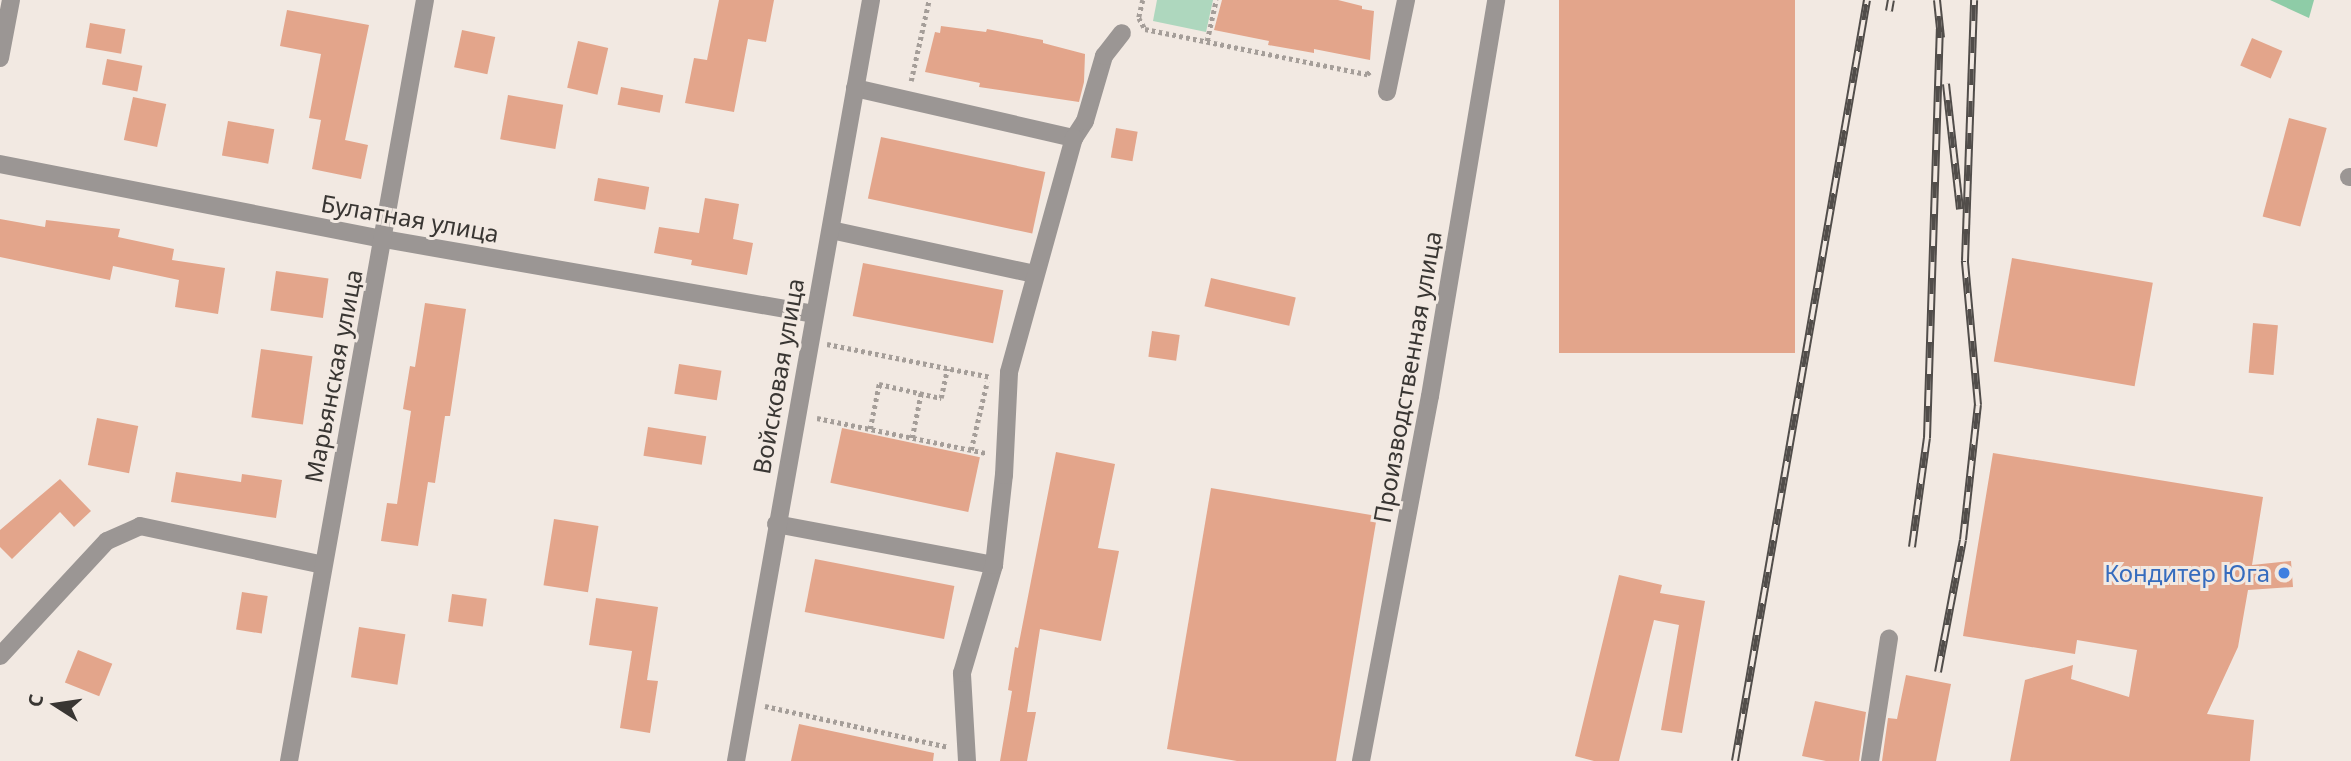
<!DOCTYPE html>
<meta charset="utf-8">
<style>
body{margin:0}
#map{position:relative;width:2351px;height:761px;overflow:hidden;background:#f2e9e2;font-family:"Noto Sans",sans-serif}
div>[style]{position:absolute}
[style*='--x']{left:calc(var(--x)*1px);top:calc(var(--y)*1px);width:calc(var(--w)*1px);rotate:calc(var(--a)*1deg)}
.green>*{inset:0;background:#aed7be}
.forest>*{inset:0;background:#8ecca7}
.building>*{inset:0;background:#e3a58b;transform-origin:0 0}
.path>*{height:4.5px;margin-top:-2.25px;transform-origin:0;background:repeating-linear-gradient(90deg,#a59e99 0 3.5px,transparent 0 7px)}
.minor>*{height:18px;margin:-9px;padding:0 9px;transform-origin:9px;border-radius:9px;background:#9b9694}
.rail>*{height:8px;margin-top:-4px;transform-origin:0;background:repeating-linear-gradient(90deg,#f2e9e2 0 16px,#514d4a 0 32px);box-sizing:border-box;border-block:2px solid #514d4a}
.dots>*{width:19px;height:19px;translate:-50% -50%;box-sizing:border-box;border:4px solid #f2e9e2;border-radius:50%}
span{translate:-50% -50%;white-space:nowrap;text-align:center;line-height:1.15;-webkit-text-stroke:6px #f2e9e2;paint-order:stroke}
.street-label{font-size:24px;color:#393633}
.shop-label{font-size:24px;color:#366cbe}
.right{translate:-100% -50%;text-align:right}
.north{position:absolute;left:21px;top:670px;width:70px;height:70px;-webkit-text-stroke:5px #f2e9e2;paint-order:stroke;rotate:282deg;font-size:19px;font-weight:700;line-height:28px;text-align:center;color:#393633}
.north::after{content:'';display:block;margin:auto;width:24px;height:32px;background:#393633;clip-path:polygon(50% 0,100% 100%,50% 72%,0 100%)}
</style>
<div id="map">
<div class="green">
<i style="clip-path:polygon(1157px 0,1213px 0,1206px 32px,1153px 21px)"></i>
</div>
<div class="forest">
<i style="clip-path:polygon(2270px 0,2314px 0,2309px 18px)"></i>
</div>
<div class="building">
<i style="clip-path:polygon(719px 0,774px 0,766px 42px,748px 39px,734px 112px,685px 103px,694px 58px,707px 60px)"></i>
<i style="clip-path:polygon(1222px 0,1338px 0,1362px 6px,1362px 9px,1374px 11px,1370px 60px,1314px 49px,1314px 53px,1268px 45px,1269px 41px,1214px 30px)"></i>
<i style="left:1559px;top:0;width:236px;height:353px"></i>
<i style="clip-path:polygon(287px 10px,369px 25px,345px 140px,368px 145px,361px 179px,312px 169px,321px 120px,309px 118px,321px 54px,280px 46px)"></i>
<i style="left:90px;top:23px;width:36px;height:25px;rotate:10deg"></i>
<i style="clip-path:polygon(941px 26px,986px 32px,987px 29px,1043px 40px,1043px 43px,1085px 54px,1084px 82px,1079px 102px,979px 87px,980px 83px,925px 72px,935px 32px,940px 33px)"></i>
<i style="left:462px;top:30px;width:34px;height:38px;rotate:12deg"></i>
<i style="left:2252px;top:38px;width:33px;height:30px;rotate:23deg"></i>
<i style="left:578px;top:41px;width:31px;height:48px;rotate:13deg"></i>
<i style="left:107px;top:59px;width:36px;height:26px;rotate:11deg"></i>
<i style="left:621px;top:87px;width:43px;height:18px;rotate:11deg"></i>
<i style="left:508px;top:95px;width:56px;height:45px;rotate:10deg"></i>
<i style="left:133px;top:97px;width:34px;height:44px;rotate:12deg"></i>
<i style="left:2289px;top:118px;width:39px;height:102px;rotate:15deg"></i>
<i style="left:228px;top:121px;width:47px;height:35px;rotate:10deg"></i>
<i style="left:1116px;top:128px;width:22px;height:30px;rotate:10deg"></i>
<i style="left:881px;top:137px;width:168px;height:63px;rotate:12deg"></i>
<i style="left:598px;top:178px;width:52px;height:23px;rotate:10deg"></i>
<i style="clip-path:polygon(705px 198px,739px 204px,733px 239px,753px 243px,747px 275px,691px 265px,692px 260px,654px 253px,659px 227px,699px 233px)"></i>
<i style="clip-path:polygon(0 219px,45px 227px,46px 220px,120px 229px,118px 237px,174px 249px,172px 260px,225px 268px,218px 314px,175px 307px,179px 280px,113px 266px,110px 280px,0 257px)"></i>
<i style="left:2012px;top:258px;width:143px;height:105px;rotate:10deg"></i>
<i style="left:863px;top:263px;width:143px;height:54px;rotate:11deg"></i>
<i style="left:276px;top:271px;width:53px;height:40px;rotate:8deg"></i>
<i style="left:1211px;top:278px;width:87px;height:29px;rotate:13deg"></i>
<i style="clip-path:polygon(425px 303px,466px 309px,450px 416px,445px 416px,435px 483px,428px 482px,418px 546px,381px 541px,387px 503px,397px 504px,411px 411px,403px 409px,410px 366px,415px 367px)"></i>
<i style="left:2253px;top:323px;width:25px;height:50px;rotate:5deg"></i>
<i style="left:1152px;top:331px;width:28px;height:26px;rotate:8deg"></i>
<i style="left:261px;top:349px;width:52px;height:69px;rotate:8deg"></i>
<i style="left:679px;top:364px;width:43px;height:30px;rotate:9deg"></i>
<i style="left:97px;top:418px;width:42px;height:48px;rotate:11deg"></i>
<i style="left:648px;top:427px;width:59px;height:29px;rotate:9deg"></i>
<i style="left:842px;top:428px;width:141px;height:56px;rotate:12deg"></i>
<i style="clip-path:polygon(1056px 452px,1115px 464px,1098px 548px,1119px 551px,1101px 641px,1040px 629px,1027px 712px,1036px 712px,1027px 761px,1000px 761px,1012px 691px,1008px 690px,1015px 647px,1018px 648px)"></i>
<i style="clip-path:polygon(1993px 453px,2263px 497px,2252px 565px,2291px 561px,2293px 587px,2248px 590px,2238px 647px,2207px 714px,2254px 720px,2250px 761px,2010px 761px,2025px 680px,2073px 665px,2071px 679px,2129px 697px,2137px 650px,2077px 640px,2075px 654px,1963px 636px)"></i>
<i style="clip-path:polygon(176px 472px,241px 482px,242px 474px,282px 480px,276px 518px,171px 502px)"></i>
<i style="clip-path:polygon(60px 479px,91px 511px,74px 527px,60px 512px,12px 559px,0 547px,0 530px)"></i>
<i style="clip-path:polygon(1211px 488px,1377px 516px,1336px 761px,1237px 761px,1167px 749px)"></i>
<i style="left:554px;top:519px;width:45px;height:67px;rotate:9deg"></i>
<i style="left:815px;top:559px;width:142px;height:54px;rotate:11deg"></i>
<i style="clip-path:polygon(1619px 575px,1662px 585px,1660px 593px,1705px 601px,1682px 733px,1661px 730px,1679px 625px,1654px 620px,1619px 761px,1594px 761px,1575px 756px)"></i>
<i style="left:242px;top:592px;width:26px;height:38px;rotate:9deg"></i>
<i style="left:452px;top:594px;width:35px;height:28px;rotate:8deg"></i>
<i style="clip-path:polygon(596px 598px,658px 607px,647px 680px,658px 681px,650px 733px,620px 728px,632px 651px,589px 645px)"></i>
<i style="left:359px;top:627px;width:47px;height:51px;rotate:9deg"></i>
<i style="left:78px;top:650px;width:37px;height:35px;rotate:22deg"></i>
<i style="clip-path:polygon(1906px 675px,1951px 684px,1936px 761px,1882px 761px,1888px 718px,1897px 719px)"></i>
<i style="clip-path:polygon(1815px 701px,1866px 712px,1859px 761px,1826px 761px,1802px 756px)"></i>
<i style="clip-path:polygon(799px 724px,934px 753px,933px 761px,791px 761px)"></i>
</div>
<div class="path">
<i style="--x:1143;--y:0;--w:18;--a:103"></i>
<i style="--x:1139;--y:18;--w:13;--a:61"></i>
<i style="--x:1145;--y:29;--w:227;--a:11.5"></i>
<i style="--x:1367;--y:74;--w:6;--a:-39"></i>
<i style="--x:1207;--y:41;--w:42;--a:-77.6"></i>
<i style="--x:911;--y:81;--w:83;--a:-77.5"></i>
<i style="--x:827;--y:344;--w:166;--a:11.4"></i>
<i style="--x:817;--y:418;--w:173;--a:11.7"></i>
<i style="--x:870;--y:429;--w:46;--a:-78.7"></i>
<i style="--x:879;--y:384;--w:64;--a:12.7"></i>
<i style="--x:941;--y:398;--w:30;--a:-78"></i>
<i style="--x:912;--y:438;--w:46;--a:-78.7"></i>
<i style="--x:971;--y:450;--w:70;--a:-76.8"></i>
<i style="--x:765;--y:706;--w:188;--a:12.6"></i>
</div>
<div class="minor">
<i style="--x:0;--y:58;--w:59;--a:-79.3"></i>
<i style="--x:855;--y:88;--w:225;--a:12.9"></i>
<i style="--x:1074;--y:138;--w:20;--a:-57"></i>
<i style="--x:1085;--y:121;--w:68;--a:-73.7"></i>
<i style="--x:1104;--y:56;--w:29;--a:-52"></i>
<i style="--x:1387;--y:92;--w:94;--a:-78.3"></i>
<i style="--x:0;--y:164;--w:391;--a:11.1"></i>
<i style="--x:384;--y:239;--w:436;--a:9.9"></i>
<i style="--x:2349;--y:177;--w:2;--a:0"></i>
<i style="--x:831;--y:230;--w:209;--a:12.2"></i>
<i style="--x:776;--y:524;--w:222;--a:10.7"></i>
<i style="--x:0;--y:656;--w:157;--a:-47.1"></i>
<i style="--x:107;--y:541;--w:36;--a:-24"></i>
<i style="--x:140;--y:526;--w:187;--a:12"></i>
<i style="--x:289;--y:761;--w:773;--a:-79.87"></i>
<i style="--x:736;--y:761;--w:773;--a:-79.94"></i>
<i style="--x:967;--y:761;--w:88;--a:-93.3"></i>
<i style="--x:962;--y:673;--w:113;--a:-73.5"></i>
<i style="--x:994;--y:565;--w:91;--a:-83.7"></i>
<i style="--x:1004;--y:475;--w:103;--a:-87.2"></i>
<i style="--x:1009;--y:372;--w:243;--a:-74.5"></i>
<i style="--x:1361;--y:761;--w:371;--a:-79.3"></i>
<i style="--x:1430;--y:396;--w:401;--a:-80.5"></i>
<i style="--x:1870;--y:761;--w:124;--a:-81.2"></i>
</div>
<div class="rail">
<i style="--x:1937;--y:0;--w:38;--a:84"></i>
<i style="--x:1889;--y:11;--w:11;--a:-80"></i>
<i style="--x:1946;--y:84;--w:126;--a:83.6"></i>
<i style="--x:1912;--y:547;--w:110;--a:-82.2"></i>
<i style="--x:1927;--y:438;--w:409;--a:-88.2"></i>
<i style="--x:1938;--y:672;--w:134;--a:-79.3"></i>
<i style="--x:1963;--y:540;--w:136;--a:-83.7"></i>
<i style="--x:1978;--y:405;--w:145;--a:-95.2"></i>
<i style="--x:1965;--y:261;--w:261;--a:-88"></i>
<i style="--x:1735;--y:761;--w:772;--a:-80.16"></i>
</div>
<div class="dots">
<i style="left:2284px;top:573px;background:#3f7fe0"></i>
</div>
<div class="street-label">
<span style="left:410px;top:218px;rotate:10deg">Булатная улица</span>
<span style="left:333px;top:376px;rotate:-79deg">Марьянская улица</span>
<span style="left:778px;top:376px;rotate:-80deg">Войсковая улица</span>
<span style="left:1407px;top:377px;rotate:-80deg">Производственная улица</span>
</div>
<div class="shop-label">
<span class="right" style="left:2270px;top:573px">Кондитер Юга</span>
</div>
<div class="north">С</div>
</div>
